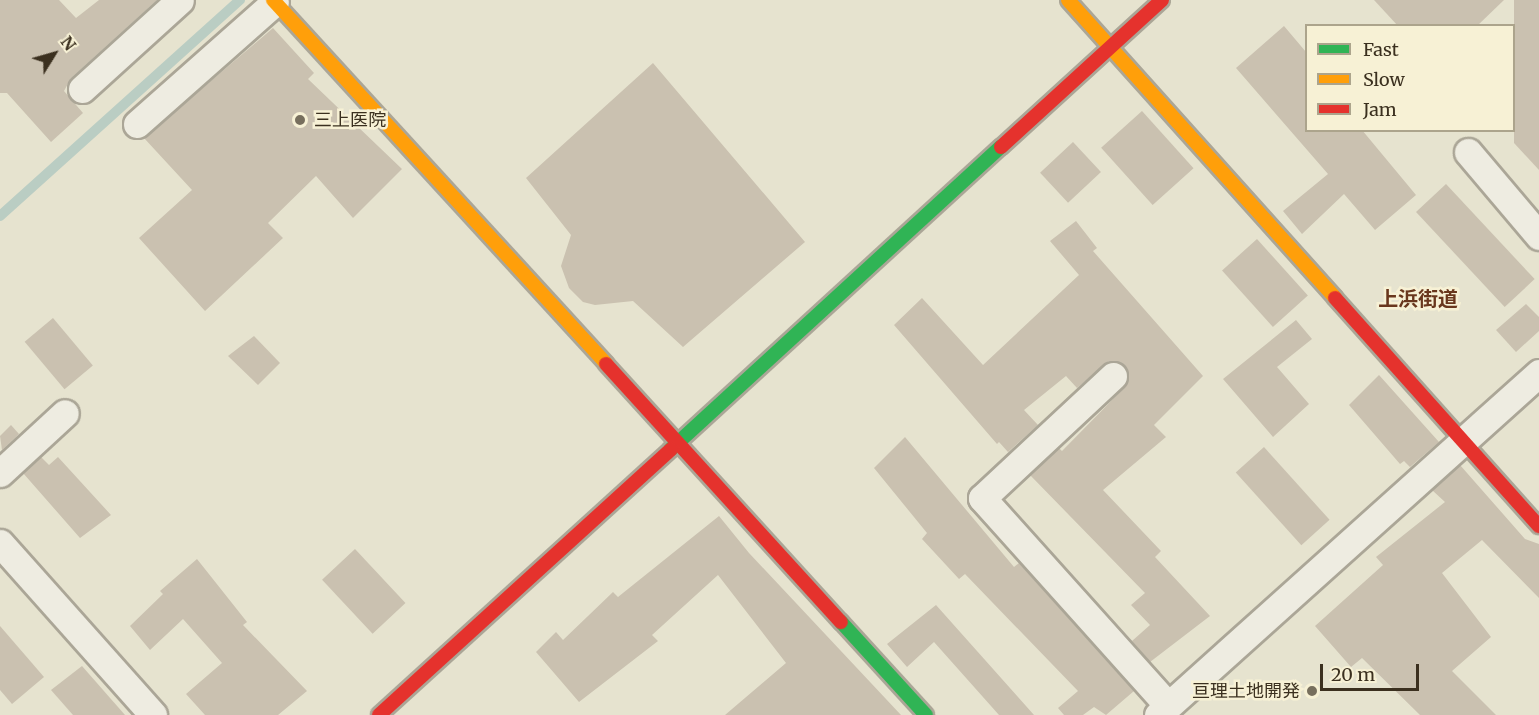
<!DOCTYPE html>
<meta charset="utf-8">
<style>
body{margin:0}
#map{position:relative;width:1539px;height:715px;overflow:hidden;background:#e6e3cf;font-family:Merriweather,"Noto Sans JP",serif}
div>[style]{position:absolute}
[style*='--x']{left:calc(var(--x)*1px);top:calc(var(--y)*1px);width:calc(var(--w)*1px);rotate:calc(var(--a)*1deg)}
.stream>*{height:10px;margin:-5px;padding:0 5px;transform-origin:5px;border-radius:5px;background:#bacdc3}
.building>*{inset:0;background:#cac1b0;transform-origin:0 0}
.roads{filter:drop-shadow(2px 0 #aba697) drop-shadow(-2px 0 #aba697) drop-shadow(0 2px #aba697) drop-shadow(0 -2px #aba697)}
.street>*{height:27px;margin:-13.5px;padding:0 13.5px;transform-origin:13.5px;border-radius:13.5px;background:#eeece1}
.fast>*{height:14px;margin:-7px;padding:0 7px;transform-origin:7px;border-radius:7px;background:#30b455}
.slow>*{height:14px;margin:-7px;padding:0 7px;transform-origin:7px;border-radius:7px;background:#ff9f0a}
.jam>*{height:14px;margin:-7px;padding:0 7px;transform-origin:7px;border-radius:7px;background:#e5322d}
.dots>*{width:16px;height:16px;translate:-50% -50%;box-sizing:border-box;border:3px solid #f7f1d5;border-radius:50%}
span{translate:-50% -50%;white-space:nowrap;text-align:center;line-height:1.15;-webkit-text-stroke:5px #f7f1d5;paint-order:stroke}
.poi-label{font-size:18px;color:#3b301f}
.left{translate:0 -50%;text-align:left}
.right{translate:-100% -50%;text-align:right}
.neighbourhood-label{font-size:20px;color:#69371d;font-weight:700}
.legend{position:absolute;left:1305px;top:24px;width:210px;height:108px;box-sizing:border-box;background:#f7f1d5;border:2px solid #aca48c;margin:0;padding:8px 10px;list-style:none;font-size:18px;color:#3b301f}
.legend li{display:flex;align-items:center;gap:12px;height:30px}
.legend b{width:30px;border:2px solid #aca48c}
.north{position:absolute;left:24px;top:24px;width:60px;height:60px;-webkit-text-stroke:4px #f7f1d5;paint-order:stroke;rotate:53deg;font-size:16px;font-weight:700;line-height:24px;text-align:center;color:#3b301f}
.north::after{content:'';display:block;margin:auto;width:21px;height:27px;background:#3b301f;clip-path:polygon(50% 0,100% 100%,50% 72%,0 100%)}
.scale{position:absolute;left:1320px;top:664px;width:99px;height:27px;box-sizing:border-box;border:3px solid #3b301f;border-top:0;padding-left:8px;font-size:18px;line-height:21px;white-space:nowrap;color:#3b301f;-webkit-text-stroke:4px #f7f1d5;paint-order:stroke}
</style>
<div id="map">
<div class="stream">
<i style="--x:0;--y:216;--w:323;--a:-42"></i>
</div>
<div class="building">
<i style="clip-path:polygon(0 0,59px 0,76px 18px,99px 0,157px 0,71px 78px,64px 91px,83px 113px,51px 142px,7px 93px,0 93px)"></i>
<i style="clip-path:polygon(1374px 0,1504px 0,1477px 26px,1398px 26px)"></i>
<i style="clip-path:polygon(1514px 0,1539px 0,1539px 170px,1514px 143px)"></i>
<i style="clip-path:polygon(1284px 26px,1306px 52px,1306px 130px,1362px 130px,1416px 195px,1375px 230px,1344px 194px,1302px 234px,1283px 211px,1328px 174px,1236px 68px)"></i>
<i style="clip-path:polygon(273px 28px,314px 73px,308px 79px,402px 169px,353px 218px,316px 176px,268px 223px,283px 238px,205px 311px,139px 238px,192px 190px,144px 138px)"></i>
<i style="clip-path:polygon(653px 63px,805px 242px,683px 347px,633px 301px,595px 305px,583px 302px,569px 288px,561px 266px,571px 235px,526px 178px)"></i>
<i style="left:1142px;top:111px;width:77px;height:55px;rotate:48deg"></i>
<i style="left:1073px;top:142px;width:41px;height:45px;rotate:47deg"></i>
<i style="left:1446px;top:184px;width:130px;height:41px;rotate:47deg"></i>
<i style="clip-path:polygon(1076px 221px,1097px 248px,1093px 251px,1203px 376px,1154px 425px,1166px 437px,1103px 490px,1161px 551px,1155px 557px,1210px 616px,1150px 662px,1132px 641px,1150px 625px,1131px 605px,1145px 593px,1030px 475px,1059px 448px,1062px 451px,1124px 388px,1128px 380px,1125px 366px,1109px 361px,1077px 388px,1066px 376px,1024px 410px,1038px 425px,1008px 452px,999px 442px,997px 444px,894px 325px,922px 298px,983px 365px,1079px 275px,1050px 241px)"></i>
<i style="left:1257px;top:239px;width:76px;height:47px;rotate:48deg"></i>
<i style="clip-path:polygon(1526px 304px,1539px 317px,1539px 331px,1516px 352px,1496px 330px)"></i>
<i style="left:53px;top:318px;width:62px;height:37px;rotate:50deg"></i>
<i style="clip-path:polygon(1296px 320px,1312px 339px,1277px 367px,1309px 404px,1273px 437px,1223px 379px)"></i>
<i style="clip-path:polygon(254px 336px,280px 363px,258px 385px,228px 356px)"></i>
<i style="clip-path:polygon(1379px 375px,1439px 442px,1410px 467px,1404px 461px,1400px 464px,1349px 405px)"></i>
<i style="clip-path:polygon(11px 425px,19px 434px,2px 450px,0 436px)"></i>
<i style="clip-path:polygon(905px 437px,1014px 567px,1019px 563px,1134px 691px,1106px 715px,1094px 707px,1083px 715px,1064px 715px,1058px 708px,1078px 691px,965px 574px,959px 579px,922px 539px,927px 533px,874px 468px)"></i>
<i style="left:1264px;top:447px;width:98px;height:38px;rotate:48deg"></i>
<i style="clip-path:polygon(41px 457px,49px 465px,58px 457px,111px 515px,80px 538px,23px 473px)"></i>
<i style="clip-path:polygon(1460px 465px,1525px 539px,1539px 544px,1539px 598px,1482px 540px,1442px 573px,1491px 637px,1452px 671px,1496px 715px,1420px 715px,1362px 658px,1351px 667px,1315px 626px,1383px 565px,1376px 557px,1445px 502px,1432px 490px)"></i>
<i style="clip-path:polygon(719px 516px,749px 553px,901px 715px,725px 715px,786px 663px,718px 575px,652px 635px,658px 641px,579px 702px,536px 652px,556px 632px,563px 640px,613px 592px,618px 597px)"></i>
<i style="left:355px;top:549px;width:74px;height:45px;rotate:47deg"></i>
<i style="clip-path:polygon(197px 559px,247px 622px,243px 625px,307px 691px,278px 715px,205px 715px,186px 694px,222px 663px,183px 619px,150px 650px,130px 626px,163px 594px,160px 591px)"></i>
<i style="clip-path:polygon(936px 605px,1034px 715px,999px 715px,934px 642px,907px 667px,887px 644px)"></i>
<i style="clip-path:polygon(0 626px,44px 677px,12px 704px,0 690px)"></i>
<i style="clip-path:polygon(82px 666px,125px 715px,73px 715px,51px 690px)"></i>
</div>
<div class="roads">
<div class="street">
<i style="--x:82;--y:89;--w:132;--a:-42.2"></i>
<i style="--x:137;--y:124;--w:184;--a:-41.5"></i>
<i style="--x:1468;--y:152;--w:110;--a:49.8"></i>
<i style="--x:1113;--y:376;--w:179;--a:137"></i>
<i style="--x:982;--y:498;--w:278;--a:48.1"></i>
<i style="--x:0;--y:473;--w:88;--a:-42.7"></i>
<i style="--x:0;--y:543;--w:230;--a:48.3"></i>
<i style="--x:1158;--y:715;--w:512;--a:-41.91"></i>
</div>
<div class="fast">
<i style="--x:671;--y:449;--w:447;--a:-42.5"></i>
<i style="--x:841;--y:622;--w:126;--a:47.6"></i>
</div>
<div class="slow">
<i style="--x:273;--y:0;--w:493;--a:47.5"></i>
<i style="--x:1068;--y:0;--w:400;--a:48.1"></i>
</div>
<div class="jam">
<i style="--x:1001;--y:147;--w:218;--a:-42.4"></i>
<i style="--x:1335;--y:298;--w:306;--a:48.2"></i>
<i style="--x:606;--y:364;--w:349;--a:47.7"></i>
<i style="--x:379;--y:715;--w:395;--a:-42.3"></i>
</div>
</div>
<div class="dots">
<i style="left:300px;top:120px;background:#776f5d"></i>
<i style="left:1312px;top:691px;background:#776f5d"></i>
</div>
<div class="poi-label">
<span class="left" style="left:314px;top:120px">三上医院</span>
<span class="right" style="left:1300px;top:691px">亘理土地開発</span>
</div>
<div class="neighbourhood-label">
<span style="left:1418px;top:298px">上浜街道</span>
</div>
<ul class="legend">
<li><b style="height:8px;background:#30b455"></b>Fast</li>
<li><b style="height:8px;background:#ff9f0a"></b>Slow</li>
<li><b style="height:8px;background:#e5322d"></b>Jam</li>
</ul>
<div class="north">N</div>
<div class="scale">20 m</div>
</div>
